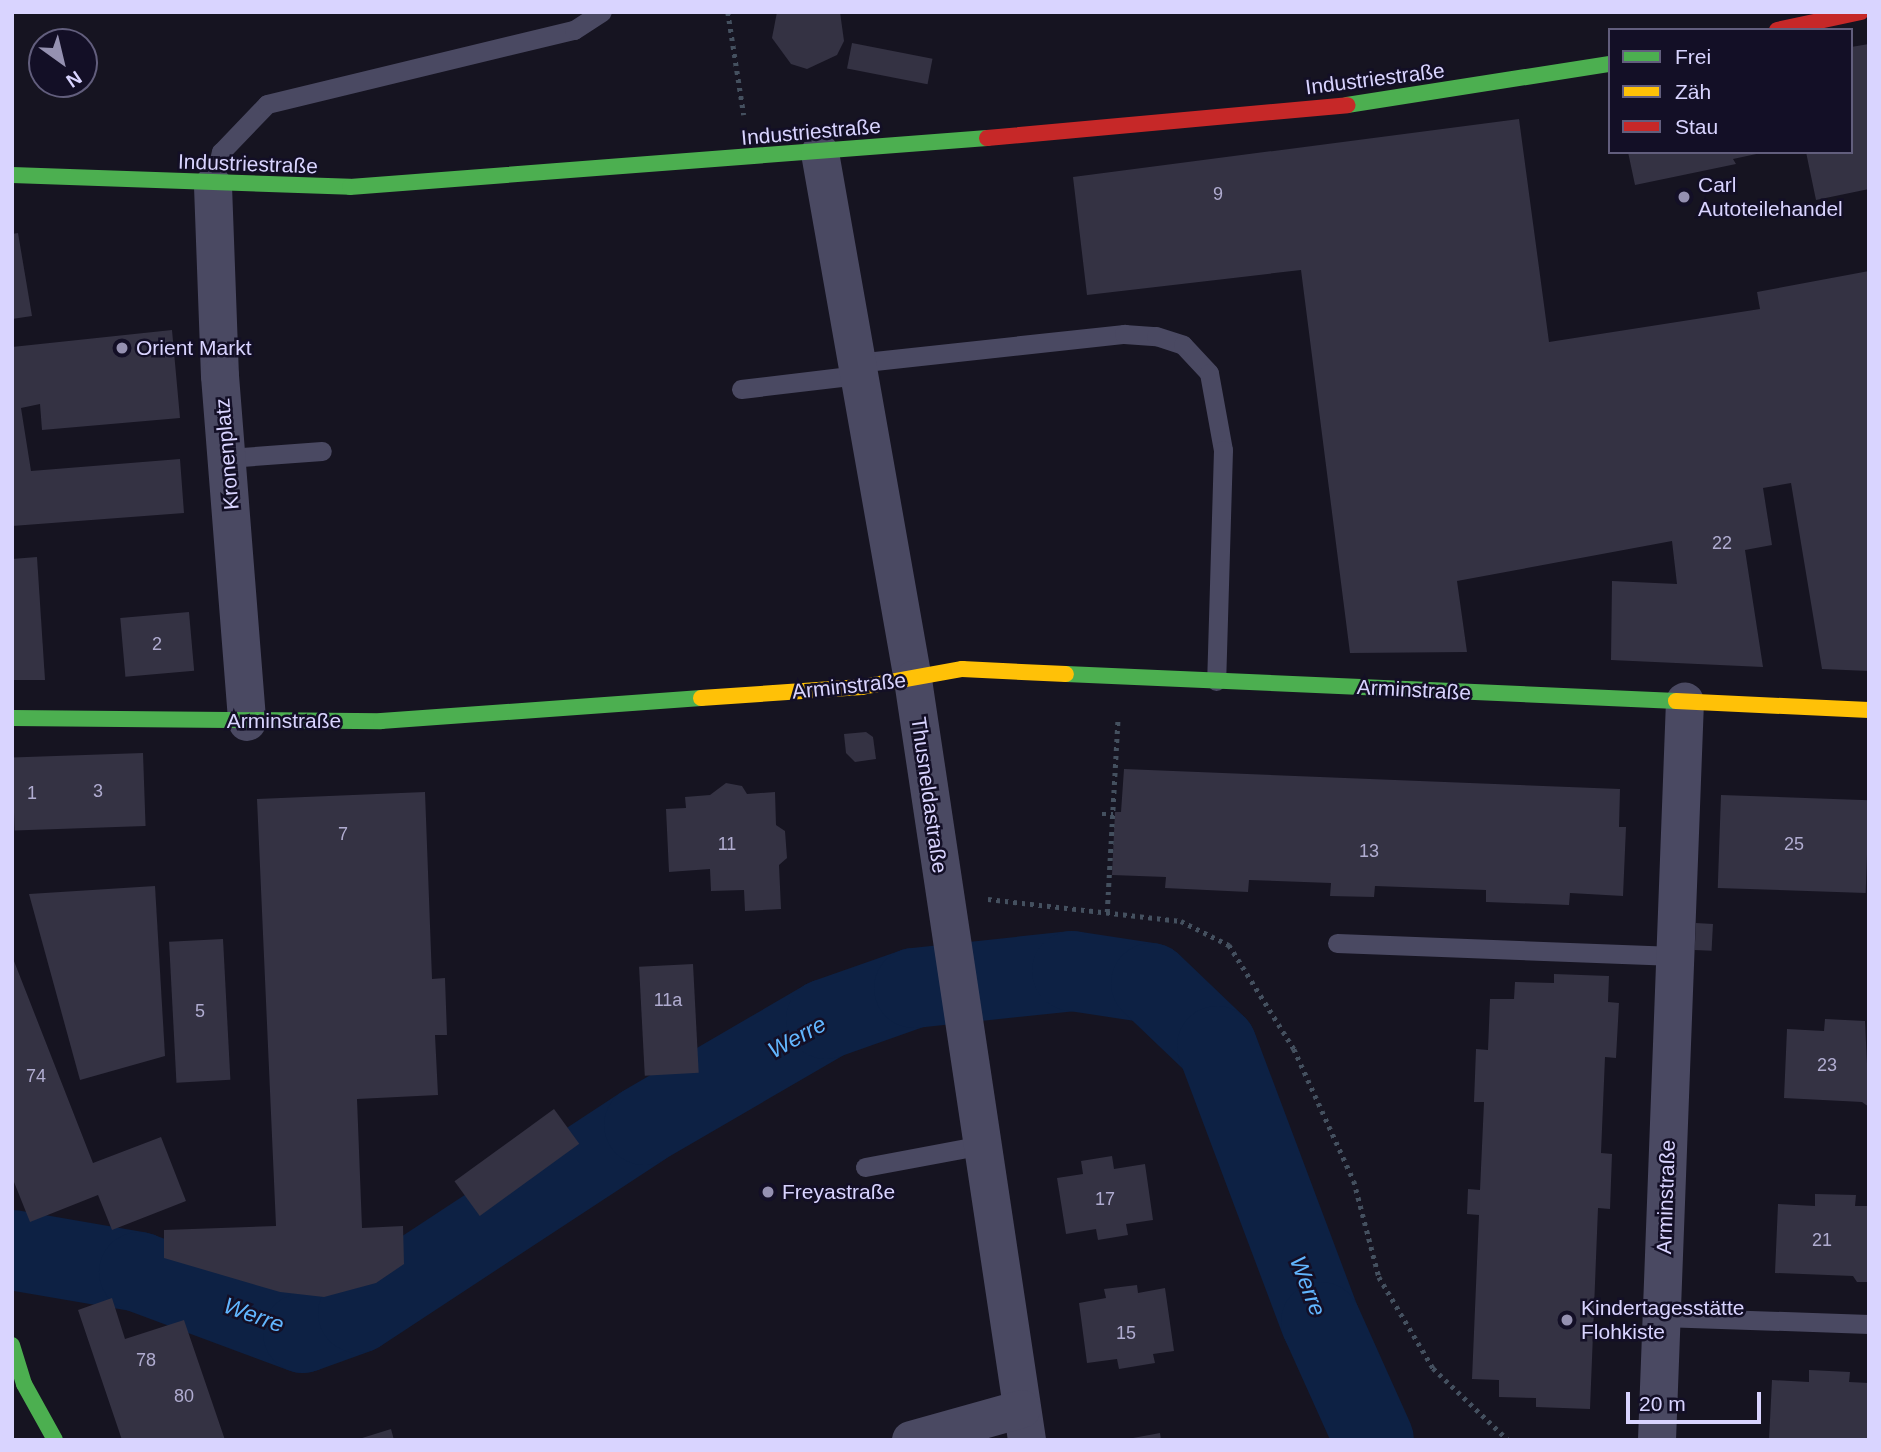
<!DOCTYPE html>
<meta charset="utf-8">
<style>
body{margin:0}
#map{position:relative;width:1881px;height:1452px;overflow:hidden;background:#161421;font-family:Helvetica,sans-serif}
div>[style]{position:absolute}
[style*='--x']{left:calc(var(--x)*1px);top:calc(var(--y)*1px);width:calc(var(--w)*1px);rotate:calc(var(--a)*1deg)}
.river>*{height:80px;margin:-40px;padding:0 40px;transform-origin:40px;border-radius:40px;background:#0d2144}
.building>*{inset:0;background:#343243;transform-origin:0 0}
.path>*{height:4.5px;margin-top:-2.25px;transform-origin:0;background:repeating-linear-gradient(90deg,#44505f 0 3.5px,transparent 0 8.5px)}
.lane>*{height:19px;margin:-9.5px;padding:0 9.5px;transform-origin:9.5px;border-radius:9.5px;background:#4a4962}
.street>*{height:38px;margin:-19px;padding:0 19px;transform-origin:19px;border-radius:19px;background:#4a4962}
.fast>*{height:16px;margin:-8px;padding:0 8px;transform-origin:8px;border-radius:8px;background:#4caf50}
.slow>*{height:16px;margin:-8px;padding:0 8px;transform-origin:8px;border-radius:8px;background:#ffc107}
.jam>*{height:16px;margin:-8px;padding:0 8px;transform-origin:8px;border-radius:8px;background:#c62828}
.dots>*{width:19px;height:19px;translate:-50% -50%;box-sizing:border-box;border:4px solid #130f26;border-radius:50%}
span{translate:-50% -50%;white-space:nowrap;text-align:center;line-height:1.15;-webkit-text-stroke:5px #130f26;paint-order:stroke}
.number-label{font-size:18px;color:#b0acd0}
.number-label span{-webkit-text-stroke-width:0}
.street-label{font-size:21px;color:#d9d4ff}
.poi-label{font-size:21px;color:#d9d4ff}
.left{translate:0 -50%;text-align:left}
.water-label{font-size:23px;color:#62b6ff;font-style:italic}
.frame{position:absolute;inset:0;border:14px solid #d9d4ff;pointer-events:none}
.legend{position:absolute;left:1608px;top:28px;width:245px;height:126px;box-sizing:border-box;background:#130f26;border:2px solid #625e7d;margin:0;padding:9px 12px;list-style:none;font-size:21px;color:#d9d4ff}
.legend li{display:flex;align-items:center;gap:14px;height:35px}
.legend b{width:35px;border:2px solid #625e7d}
.north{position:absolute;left:28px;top:28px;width:70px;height:70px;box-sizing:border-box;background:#130f26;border:2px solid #625e7d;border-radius:50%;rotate:146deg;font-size:19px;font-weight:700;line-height:28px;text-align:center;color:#d9d4ff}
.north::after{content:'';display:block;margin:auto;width:24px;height:32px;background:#9591b1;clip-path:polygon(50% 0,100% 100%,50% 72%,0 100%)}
.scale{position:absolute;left:1626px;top:1392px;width:135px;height:32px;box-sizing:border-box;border:4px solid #d9d4ff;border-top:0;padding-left:9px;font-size:21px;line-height:24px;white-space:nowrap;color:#d9d4ff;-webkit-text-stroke:5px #130f26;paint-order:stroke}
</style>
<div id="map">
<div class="river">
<i style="--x:12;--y:1250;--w:129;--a:9.8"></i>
<i style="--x:139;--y:1272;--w:175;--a:20.4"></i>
<i style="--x:303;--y:1333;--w:59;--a:-20"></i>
<i style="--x:358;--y:1313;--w:342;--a:-33.3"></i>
<i style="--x:644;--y:1125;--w:211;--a:-30.2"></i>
<i style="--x:826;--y:1019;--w:93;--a:-19.4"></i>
<i style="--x:914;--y:988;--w:159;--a:-6.1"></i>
<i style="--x:1072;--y:971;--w:80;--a:8.6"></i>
<i style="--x:1151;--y:983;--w:91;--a:43.7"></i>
<i style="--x:1217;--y:1046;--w:295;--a:69.4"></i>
<i style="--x:1321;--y:1322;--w:129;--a:65.8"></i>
</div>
<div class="building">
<i style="clip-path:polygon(777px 12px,840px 12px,844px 41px,837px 55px,807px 69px,791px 64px,772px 38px)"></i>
<i style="left:852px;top:43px;width:82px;height:26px;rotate:11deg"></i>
<i style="clip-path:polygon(1869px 44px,1869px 189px,1816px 200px,1806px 152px,1851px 152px,1851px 47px)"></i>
<i style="clip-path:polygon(1519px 119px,1549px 342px,1760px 309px,1757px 292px,1869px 271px,1869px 671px,1822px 669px,1791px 483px,1763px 488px,1772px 545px,1745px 550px,1763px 667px,1611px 660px,1612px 581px,1677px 584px,1672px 541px,1457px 581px,1467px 652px,1350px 653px,1301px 270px,1087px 295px,1073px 177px)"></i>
<i style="clip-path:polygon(1628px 152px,1761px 152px,1761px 153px,1733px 159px,1736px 164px,1635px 185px)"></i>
<i style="clip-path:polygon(18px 233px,32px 316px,12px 319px,12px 234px)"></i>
<i style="clip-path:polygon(172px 330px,180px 418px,42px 430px,40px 404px,21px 408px,31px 471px,180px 459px,184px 513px,12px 526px,12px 347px)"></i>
<i style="clip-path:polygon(37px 557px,45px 680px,12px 680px,12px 559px)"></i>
<i style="left:189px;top:612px;width:59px;height:69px;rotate:85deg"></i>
<i style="clip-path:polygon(866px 732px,873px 737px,876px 759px,855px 762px,846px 753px,844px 734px)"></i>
<i style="left:143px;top:753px;width:73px;height:131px;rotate:88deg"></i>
<i style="clip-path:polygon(1124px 769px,1620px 789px,1619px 827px,1626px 827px,1623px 896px,1570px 893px,1569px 905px,1486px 902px,1486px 890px,1375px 886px,1374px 897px,1330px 896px,1331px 883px,1249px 880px,1248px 892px,1165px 888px,1166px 877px,1112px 875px,1115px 812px,1121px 812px)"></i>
<i style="clip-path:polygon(726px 783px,742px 786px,747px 794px,775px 792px,776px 825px,785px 831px,787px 858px,779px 865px,781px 909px,745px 911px,744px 890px,711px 891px,710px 869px,669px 872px,666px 809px,686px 808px,685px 797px,710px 795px)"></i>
<i style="clip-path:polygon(425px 792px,432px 979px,445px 978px,447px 1035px,435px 1035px,438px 1095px,357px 1099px,362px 1228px,403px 1226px,404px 1264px,376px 1283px,324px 1297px,280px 1292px,164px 1258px,164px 1230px,276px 1226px,257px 799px)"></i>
<i style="left:1721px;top:795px;width:148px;height:93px;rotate:2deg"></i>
<i style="clip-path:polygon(155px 886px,165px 1056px,80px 1080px,29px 894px)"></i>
<i style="left:1696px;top:923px;width:17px;height:27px;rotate:3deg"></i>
<i style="left:223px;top:939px;width:141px;height:54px;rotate:87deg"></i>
<i style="clip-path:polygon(12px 956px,93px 1163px,161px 1137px,186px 1201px,112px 1230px,98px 1195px,30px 1222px,12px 1177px)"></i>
<i style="left:693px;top:964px;width:109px;height:54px;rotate:87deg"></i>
<i style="clip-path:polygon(1554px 974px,1609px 976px,1608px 1002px,1619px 1003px,1616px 1058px,1605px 1057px,1601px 1153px,1612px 1154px,1610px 1209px,1598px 1208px,1590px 1409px,1536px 1407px,1536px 1398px,1499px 1397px,1499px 1380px,1472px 1379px,1479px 1215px,1467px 1214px,1468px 1189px,1480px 1190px,1484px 1102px,1474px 1102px,1476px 1049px,1488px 1050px,1490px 999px,1514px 999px,1515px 982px,1554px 983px)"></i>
<i style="clip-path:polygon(1825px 1019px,1865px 1021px,1869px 1107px,1862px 1102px,1784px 1098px,1787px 1029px,1824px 1031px)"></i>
<i style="left:554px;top:1109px;width:43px;height:123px;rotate:54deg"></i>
<i style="clip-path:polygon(1112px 1156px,1114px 1169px,1145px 1164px,1153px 1220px,1126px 1224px,1128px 1235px,1098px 1240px,1096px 1229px,1066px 1234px,1057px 1178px,1083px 1174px,1081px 1161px)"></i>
<i style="clip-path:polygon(1815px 1194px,1856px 1195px,1855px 1206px,1869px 1206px,1869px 1282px,1857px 1282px,1853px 1276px,1775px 1273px,1778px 1204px,1815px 1206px)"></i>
<i style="clip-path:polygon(1137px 1285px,1138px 1293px,1165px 1288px,1174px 1351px,1153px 1354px,1155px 1363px,1119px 1369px,1117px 1359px,1087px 1363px,1079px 1303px,1106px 1298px,1104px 1289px)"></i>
<i style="clip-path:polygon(112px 1298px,125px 1339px,184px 1320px,225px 1440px,122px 1440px,78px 1310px)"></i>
<i style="clip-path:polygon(1809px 1370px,1850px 1372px,1849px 1382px,1869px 1383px,1869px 1440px,1769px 1440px,1772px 1380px,1809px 1382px)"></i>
<i style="clip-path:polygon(391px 1429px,394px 1440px,359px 1440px,359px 1439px)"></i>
<i style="clip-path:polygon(1160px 1433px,1161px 1440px,1133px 1440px,1133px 1438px)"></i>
</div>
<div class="path">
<i style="--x:728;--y:12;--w:104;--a:81.2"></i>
<i style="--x:1102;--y:814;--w:11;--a:0"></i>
<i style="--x:988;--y:899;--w:194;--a:6.5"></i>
<i style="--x:1181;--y:921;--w:54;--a:26.6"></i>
<i style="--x:1229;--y:945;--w:123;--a:58"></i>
<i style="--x:1294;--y:1049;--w:145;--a:65.6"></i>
<i style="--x:1354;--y:1181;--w:99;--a:75.4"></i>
<i style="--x:1379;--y:1277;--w:106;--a:59.3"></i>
<i style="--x:1433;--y:1368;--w:104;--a:43.8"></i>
<i style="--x:1107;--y:912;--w:195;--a:-86.8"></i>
</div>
<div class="lane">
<i style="--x:213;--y:186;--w:35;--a:-77"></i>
<i style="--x:221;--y:152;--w:66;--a:-46.2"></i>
<i style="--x:267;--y:104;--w:316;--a:-13.6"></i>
<i style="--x:574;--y:30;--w:33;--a:-33"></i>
<i style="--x:856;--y:363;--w:270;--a:-6.2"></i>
<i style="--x:1124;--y:334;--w:32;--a:4"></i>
<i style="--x:1156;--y:336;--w:28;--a:18"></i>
<i style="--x:1183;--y:345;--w:38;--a:47"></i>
<i style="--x:1209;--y:373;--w:78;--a:79.7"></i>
<i style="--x:1223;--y:450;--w:231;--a:91.7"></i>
<i style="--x:741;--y:389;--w:118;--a:-6.8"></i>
<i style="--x:228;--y:458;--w:94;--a:-4.3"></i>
<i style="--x:1337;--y:943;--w:338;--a:2.2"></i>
<i style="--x:865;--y:1167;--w:119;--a:-10.6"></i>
<i style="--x:1661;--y:1317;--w:208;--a:1.9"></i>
</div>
<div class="street">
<i style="--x:820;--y:153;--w:535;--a:79.99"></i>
<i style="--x:913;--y:680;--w:769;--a:81.47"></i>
<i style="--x:213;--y:186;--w:190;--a:87.9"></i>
<i style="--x:220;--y:376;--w:347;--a:85.5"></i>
<i style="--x:911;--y:1440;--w:115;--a:-15.6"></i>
<i style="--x:1657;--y:1440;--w:739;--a:-87.83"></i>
</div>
<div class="fast">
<i style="--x:1347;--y:105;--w:266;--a:-8.9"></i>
<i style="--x:12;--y:175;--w:338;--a:2"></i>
<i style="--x:350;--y:187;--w:639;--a:-4.4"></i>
<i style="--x:1066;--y:674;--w:611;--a:2.53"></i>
<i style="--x:12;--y:718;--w:369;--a:0.5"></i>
<i style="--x:381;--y:721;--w:321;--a:-4.1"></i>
<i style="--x:12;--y:1345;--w:41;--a:72.9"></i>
<i style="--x:24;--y:1384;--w:64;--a:61"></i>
</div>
<div class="slow">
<i style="--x:701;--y:698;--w:161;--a:-3.9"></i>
<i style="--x:862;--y:687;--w:102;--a:-10.2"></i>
<i style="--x:962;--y:669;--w:104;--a:2.8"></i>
<i style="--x:1676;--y:701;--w:193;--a:2.7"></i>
</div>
<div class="jam">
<i style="--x:1777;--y:30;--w:86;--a:-12.1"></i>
<i style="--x:987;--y:138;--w:362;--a:-5.2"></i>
</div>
<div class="dots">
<i style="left:1684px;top:197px;background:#9591b1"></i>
<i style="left:122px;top:348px;background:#9591b1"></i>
<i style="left:768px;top:1192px;background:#9591b1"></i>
<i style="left:1567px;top:1320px;background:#9591b1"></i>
</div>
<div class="number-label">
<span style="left:1218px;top:194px">9</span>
<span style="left:1722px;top:543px">22</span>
<span style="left:157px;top:644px">2</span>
<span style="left:98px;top:791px">3</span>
<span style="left:32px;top:793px">1</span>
<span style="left:343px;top:834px">7</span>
<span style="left:727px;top:844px">11</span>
<span style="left:1794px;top:844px">25</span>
<span style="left:1369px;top:851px">13</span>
<span style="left:668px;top:1000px">11a</span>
<span style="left:200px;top:1011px">5</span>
<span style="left:1827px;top:1065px">23</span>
<span style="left:36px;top:1076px">74</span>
<span style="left:1105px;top:1199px">17</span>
<span style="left:1822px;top:1240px">21</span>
<span style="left:1126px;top:1333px">15</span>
<span style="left:146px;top:1360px">78</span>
<span style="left:184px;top:1396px">80</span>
</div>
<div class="street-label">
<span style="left:1375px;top:79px;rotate:-7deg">Industriestraße</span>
<span style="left:811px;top:132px;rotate:-5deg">Industriestraße</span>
<span style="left:248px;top:164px;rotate:2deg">Industriestraße</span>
<span style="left:227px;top:454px;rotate:-95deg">Kronenplatz</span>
<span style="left:849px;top:686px;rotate:-6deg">Arminstraße</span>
<span style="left:1414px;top:690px;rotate:3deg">Arminstraße</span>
<span style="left:284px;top:721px">Arminstraße</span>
<span style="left:929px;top:795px;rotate:82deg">Thusneldastraße</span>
<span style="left:1666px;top:1197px;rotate:-88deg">Arminstraße</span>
</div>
<div class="poi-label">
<span class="left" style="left:1698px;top:197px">Carl<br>Autoteilehandel</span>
<span class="left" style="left:136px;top:348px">Orient Markt</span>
<span class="left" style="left:782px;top:1192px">Freyastraße</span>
<span class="left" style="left:1581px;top:1320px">Kindertagesstätte<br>Flohkiste</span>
</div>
<div class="water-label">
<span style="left:797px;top:1037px;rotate:-29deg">Werre</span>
<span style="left:1308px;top:1286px;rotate:69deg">Werre</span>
<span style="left:254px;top:1315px;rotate:20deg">Werre</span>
</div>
<div class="frame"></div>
<ul class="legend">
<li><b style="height:9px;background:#4caf50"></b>Frei</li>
<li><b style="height:9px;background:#ffc107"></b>Zäh</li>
<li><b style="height:9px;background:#c62828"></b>Stau</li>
</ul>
<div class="north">N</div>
<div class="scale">20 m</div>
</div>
